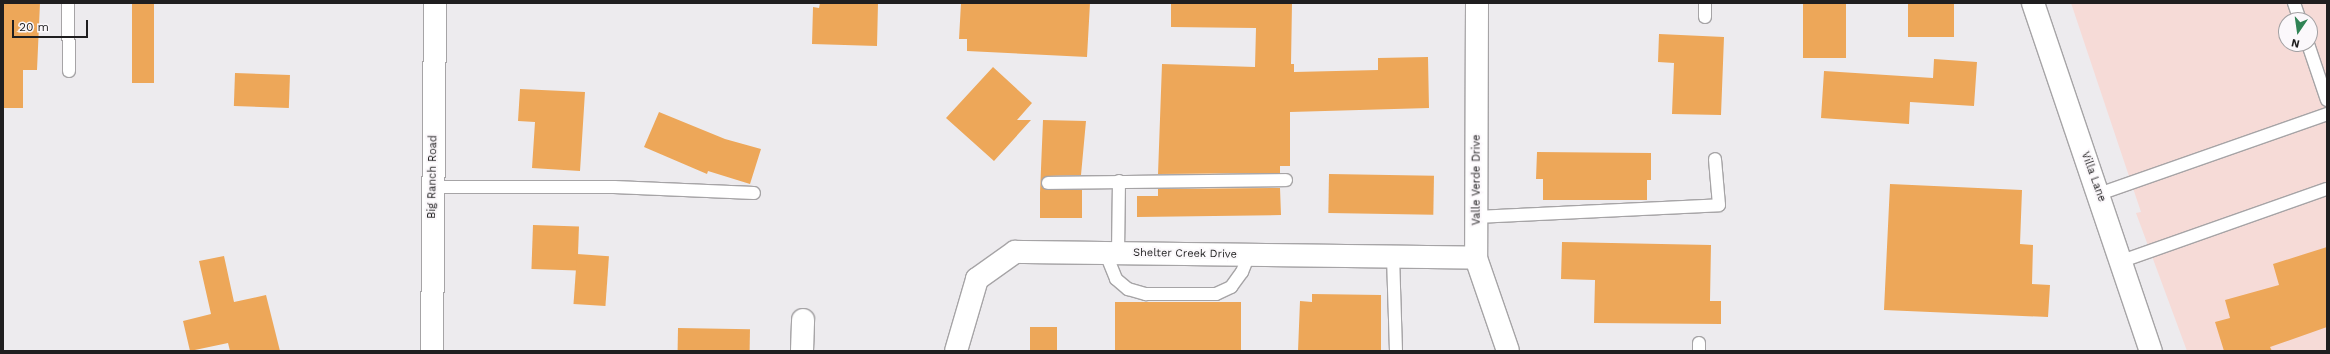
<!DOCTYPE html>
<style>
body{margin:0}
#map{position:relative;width:2330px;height:354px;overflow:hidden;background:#edebee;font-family:"Work Sans",sans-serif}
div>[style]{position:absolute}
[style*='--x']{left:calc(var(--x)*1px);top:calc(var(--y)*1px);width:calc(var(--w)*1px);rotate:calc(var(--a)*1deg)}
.commercial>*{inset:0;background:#f6dbd7}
.building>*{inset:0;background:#eda759;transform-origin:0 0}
.roads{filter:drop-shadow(1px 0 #a6a4a6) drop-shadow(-1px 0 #a6a4a6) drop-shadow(0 1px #a6a4a6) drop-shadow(0 -1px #a6a4a6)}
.lane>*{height:12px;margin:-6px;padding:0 6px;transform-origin:6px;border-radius:6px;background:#fff}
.street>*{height:22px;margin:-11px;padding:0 11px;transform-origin:11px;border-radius:11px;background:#fff}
.secondary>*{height:22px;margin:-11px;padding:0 11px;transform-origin:11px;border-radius:11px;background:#fff}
span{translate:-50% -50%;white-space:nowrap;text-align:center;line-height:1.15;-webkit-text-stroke:4px #fbf8fb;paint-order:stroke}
.street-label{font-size:11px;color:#1f1e1f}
.frame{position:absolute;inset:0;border:4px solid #1f1e1f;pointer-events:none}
.north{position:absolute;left:2278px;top:12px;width:40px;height:40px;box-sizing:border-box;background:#fbf8fb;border:1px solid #a3a1a3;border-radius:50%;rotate:193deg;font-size:11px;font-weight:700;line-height:16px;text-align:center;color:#1f1e1f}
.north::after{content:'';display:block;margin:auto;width:14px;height:18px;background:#308355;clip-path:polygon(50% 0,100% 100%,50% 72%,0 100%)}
.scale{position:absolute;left:12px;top:20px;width:76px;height:18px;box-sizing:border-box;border:2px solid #1f1e1f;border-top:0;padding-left:5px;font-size:12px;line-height:14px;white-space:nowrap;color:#1f1e1f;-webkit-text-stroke:3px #fbf8fb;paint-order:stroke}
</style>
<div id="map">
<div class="commercial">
<i style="clip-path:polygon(evenodd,2071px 3px,2327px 3px,2327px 351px,2187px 351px,2136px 213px,2141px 212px,2071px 3px,2286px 20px,2310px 20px,2310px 44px,2286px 44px,2286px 20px)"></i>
</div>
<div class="building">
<i style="clip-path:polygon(3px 3px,40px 3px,37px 70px,23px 70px,23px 108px,3px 108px)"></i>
<i style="left:132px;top:3px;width:22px;height:80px"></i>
<i style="clip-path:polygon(820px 3px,878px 3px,877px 46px,812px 44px,813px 7px,819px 8px)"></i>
<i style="clip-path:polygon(961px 3px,1090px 3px,1087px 57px,967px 51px,967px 39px,959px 39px)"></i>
<i style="clip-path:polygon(1171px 3px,1292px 3px,1291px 64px,1294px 64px,1294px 72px,1378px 70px,1378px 58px,1428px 57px,1429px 108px,1290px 112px,1290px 166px,1280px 166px,1280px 173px,1158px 174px,1162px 64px,1255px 67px,1256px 28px,1171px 27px)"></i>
<i style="left:1803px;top:3px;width:43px;height:55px"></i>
<i style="left:1908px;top:3px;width:46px;height:34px"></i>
<i style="clip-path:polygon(1659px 34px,1724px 37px,1721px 115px,1672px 114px,1674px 63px,1658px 62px)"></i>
<i style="clip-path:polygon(1934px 59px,1977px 62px,1974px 106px,1910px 102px,1909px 124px,1821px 118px,1824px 71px,1933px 78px)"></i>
<i style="clip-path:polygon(993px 67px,1032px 103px,1017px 120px,1031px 120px,994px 161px,946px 118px)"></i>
<i style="left:235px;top:73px;width:55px;height:33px;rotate:2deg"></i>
<i style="clip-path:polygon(520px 89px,585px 92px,580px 171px,532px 168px,535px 122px,518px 121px)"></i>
<i style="clip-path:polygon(659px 112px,725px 139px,761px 149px,750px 184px,708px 171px,707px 174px,644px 147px)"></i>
<i style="clip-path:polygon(1043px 120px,1086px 121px,1081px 175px,1048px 176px,1041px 183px,1042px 187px,1048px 190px,1082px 190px,1082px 218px,1040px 218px,1040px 193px)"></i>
<i style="clip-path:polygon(1537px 152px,1651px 153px,1651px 180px,1647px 180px,1647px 200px,1543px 200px,1543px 179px,1536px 179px)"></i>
<i style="left:1329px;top:174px;width:105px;height:39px;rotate:1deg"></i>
<i style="clip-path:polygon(1890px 184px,2022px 190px,2020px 244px,2033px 245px,2032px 284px,2050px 285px,2048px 317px,1884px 310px)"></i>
<i style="clip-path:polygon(1280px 188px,1281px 215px,1137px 217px,1137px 196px,1158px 196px,1158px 189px)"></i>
<i style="left:533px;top:225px;width:46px;height:44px;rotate:2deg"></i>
<i style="clip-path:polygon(1562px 242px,1711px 245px,1710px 301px,1721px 301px,1721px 324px,1594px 323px,1595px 280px,1561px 279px)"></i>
<i style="clip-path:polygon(2327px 247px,2327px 327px,2270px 347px,2272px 351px,2224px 351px,2215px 322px,2230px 318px,2225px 300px,2279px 285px,2273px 264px)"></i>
<i style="left:577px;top:254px;width:32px;height:50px;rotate:4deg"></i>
<i style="clip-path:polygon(224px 256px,234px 302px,266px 295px,280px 351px,230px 351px,228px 343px,190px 351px,183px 321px,211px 314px,199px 261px)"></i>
<i style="clip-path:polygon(1312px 294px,1381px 295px,1381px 351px,1298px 351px,1300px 301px,1312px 302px)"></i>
<i style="left:1115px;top:302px;width:126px;height:49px"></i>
<i style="left:1030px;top:327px;width:27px;height:24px"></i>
<i style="left:678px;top:328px;width:72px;height:23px;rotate:1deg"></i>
</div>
<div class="roads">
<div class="lane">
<i style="--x:68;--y:3;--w:68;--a:89.2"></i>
<i style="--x:1705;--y:3;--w:14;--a:90"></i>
<i style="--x:2294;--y:3;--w:18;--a:71"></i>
<i style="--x:2308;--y:44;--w:59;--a:71.3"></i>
<i style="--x:1048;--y:183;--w:238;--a:-0.7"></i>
<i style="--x:433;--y:187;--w:181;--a:0"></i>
<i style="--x:614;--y:187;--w:140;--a:2.5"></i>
<i style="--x:2099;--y:194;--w:242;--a:-19.3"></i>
<i style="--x:1477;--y:217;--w:242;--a:-2.8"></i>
<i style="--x:1719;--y:205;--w:46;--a:-95"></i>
<i style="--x:1118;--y:253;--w:72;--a:-89.2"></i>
<i style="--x:1106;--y:254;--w:27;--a:68"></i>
<i style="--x:1116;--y:279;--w:16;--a:40"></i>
<i style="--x:1128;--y:289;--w:19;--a:16"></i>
<i style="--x:1146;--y:294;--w:70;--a:0"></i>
<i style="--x:1216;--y:294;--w:17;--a:-25"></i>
<i style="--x:1231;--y:287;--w:19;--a:-54"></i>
<i style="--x:1242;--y:272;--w:18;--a:-68"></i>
<i style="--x:1393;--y:256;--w:95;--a:88.2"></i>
<i style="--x:2122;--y:261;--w:217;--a:-19.4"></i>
<i style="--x:1699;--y:351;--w:8;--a:-90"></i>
</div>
<div class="street">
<i style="--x:1477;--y:3;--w:255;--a:90.2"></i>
<i style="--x:1476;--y:258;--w:98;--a:71"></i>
<i style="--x:2033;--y:3;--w:367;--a:71.3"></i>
<i style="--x:802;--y:351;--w:31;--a:-88"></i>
<i style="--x:956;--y:351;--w:75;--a:-73.7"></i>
<i style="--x:977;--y:279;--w:47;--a:-35.4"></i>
<i style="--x:1015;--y:252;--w:461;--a:0.7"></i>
</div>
<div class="secondary">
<i style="--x:432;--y:351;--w:348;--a:-89.5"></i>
</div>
</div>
<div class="street-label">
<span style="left:433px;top:177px;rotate:-89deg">Big Ranch Road</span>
<span style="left:2093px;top:177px;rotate:70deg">Villa Lane</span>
<span style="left:1477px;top:180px;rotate:-90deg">Valle Verde Drive</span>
<span style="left:1185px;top:254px;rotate:1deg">Shelter Creek Drive</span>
</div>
<div class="frame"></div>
<div class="north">N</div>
<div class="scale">20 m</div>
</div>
